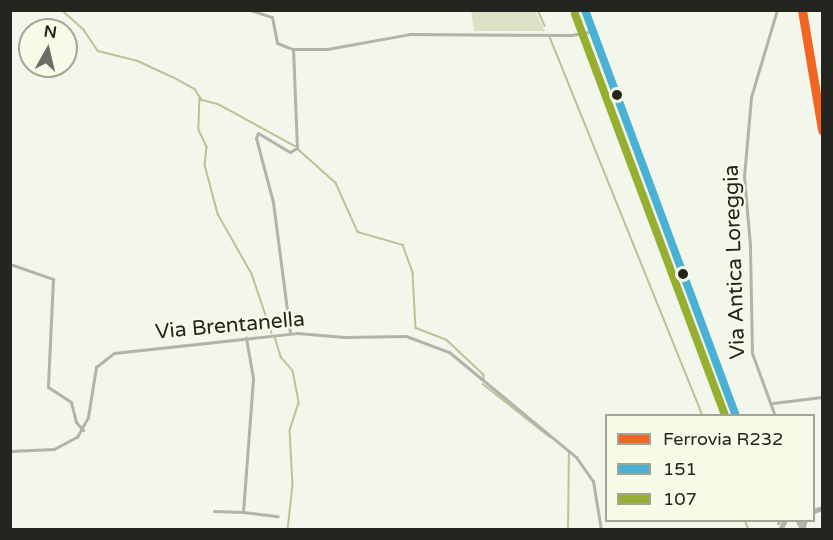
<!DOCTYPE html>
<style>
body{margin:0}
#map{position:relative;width:833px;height:540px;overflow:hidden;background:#f3f6eb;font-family:"Varela Round",sans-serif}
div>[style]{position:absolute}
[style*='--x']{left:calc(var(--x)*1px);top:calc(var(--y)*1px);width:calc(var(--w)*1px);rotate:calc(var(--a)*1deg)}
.green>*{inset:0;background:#dae1c5}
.stream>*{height:1.5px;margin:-0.75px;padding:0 0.75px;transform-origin:0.75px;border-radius:0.75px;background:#b9c397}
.street>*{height:3px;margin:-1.5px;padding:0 1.5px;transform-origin:1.5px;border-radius:1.5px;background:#b2b4aa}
.secondary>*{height:4.5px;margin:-2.25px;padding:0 2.25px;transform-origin:2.25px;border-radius:2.25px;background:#b0b2a8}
.primary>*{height:4.5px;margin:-2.25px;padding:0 2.25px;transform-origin:2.25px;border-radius:2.25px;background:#b2b5aa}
.bus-1>*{height:8px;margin:-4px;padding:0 4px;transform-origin:4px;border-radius:4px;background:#4ab0d4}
.bus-2>*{height:8px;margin:-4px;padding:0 4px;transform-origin:4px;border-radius:4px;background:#96af30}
.rail-1>*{height:9px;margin:-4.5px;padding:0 4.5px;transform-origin:4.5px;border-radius:4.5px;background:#f26522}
.dots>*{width:16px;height:16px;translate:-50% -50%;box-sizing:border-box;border:3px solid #f5fbe6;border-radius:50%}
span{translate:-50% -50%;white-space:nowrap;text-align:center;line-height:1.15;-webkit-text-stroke:4.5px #f5fbe6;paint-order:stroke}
.street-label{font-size:21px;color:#24251e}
.frame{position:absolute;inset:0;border:12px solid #24251e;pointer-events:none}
.legend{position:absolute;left:605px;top:414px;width:210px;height:108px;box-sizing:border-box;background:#f5fbe6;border:2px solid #a1a596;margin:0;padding:8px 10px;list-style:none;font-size:18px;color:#24251e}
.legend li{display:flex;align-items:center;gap:12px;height:30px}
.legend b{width:30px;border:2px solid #a1a596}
.north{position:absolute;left:18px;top:18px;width:60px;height:60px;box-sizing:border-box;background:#f5fbe6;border:2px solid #a1a596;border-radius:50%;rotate:8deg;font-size:16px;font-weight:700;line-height:24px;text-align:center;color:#24251e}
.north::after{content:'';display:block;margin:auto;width:21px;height:27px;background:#6c6e66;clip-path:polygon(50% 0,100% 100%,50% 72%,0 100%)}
</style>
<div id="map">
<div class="green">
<i style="clip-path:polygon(471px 11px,535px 11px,545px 31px,474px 31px)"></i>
</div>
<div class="stream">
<i style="--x:62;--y:10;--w:30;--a:42"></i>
<i style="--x:84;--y:30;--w:25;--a:56"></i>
<i style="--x:98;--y:51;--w:41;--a:14"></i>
<i style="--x:138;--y:61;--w:38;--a:25"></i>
<i style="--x:173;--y:77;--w:25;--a:29"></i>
<i style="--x:195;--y:89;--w:13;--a:58"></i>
<i style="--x:202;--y:100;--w:16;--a:14"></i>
<i style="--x:218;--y:104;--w:88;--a:28.6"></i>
<i style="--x:538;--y:10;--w:17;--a:66"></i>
<i style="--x:550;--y:37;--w:409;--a:68"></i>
<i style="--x:200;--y:96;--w:34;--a:92"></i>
<i style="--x:199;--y:130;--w:19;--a:65"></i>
<i style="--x:207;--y:147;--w:18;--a:96"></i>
<i style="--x:205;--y:165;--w:51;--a:75.1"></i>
<i style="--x:218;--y:214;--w:69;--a:60.5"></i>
<i style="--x:252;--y:274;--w:62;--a:71.3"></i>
<i style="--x:298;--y:149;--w:51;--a:41.8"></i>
<i style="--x:336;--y:183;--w:54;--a:65.8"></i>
<i style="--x:358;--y:232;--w:47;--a:16.1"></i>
<i style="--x:403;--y:245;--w:30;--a:70"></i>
<i style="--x:413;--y:273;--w:55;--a:86.9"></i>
<i style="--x:416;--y:328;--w:33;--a:21"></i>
<i style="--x:447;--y:340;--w:51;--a:43.4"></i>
<i style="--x:484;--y:375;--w:5;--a:90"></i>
<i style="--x:275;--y:337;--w:21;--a:73"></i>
<i style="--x:281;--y:357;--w:18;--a:49"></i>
<i style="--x:293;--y:371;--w:33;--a:79"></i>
<i style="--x:299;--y:403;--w:28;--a:108"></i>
<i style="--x:290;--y:430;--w:55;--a:86.9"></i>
<i style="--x:293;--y:485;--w:45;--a:96.3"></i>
<i style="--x:483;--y:384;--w:85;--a:38.3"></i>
<i style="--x:745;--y:520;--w:11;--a:68"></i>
<i style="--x:568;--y:530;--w:77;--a:-89.3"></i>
</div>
<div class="street">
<i style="--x:250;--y:10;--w:23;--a:18"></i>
<i style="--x:272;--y:17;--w:26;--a:79"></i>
<i style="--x:277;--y:43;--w:17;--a:21"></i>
<i style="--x:293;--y:49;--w:34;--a:0"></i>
<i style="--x:327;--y:49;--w:84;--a:-10.2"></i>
<i style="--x:410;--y:34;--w:161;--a:0.4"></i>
<i style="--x:571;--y:35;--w:22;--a:-10"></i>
<i style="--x:10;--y:264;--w:46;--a:19.2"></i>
<i style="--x:53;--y:279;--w:108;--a:92.7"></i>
<i style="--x:48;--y:387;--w:27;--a:33"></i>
<i style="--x:71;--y:402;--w:21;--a:76"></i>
<i style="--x:76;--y:422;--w:11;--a:49"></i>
<i style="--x:290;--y:333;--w:132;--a:-97.4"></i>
<i style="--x:273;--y:202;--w:66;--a:-104.9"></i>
<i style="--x:256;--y:138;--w:5;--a:-68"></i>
<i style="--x:258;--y:133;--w:37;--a:31"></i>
<i style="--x:290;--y:152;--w:8;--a:-30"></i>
<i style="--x:297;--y:148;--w:99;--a:-92.3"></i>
<i style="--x:773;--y:403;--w:49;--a:-7"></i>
<i style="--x:775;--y:416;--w:67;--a:-110.1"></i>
<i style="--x:752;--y:353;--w:108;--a:-91.1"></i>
<i style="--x:750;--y:245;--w:69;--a:-95"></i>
<i style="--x:744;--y:176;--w:79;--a:-84.9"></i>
<i style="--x:751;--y:97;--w:91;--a:-73.4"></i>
<i style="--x:10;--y:451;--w:44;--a:-2.6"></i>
<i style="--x:54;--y:449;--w:26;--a:-28"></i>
<i style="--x:77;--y:437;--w:23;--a:-61"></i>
<i style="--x:88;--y:417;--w:51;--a:-80.9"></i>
<i style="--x:96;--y:367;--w:23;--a:-38"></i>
<i style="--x:114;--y:353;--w:184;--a:-6.2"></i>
<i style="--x:297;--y:333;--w:47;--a:4.9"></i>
<i style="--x:344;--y:337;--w:62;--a:-0.9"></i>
<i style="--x:406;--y:336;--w:46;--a:20.4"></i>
<i style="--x:449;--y:352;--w:165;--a:39.6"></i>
<i style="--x:576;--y:457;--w:29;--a:55"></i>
<i style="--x:593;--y:481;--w:50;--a:80.7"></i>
<i style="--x:214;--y:511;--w:29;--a:2"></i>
<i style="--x:243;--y:512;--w:134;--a:-85.7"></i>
<i style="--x:253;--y:378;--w:41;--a:-99.9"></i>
<i style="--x:243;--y:512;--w:35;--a:7"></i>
<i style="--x:778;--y:523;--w:4;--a:-56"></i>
</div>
<div class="secondary">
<i style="--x:814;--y:511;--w:9;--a:-21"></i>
<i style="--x:803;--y:527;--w:7;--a:-74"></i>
</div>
<div class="primary">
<i style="--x:585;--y:10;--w:433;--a:69.6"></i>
<i style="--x:798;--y:520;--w:11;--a:63"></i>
<i style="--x:780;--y:530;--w:11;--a:-63"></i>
</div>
<div class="bus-1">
<i style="--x:585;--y:10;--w:433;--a:69.6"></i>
</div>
<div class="bus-2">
<i style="--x:575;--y:14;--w:429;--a:69.5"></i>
</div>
<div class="rail-1">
<i style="--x:802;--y:10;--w:122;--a:80.5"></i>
</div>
<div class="dots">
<i style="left:617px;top:95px;background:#24251e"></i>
<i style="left:683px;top:274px;background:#24251e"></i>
</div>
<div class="street-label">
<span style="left:735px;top:262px;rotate:-92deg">Via Antica Loreggia</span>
<span style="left:230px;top:326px;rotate:-5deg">Via Brentanella</span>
</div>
<div class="frame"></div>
<ul class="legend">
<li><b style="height:8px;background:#f26522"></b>Ferrovia R232</li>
<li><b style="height:8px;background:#4ab0d4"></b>151</li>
<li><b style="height:8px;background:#96af30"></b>107</li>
</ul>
<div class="north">N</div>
</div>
